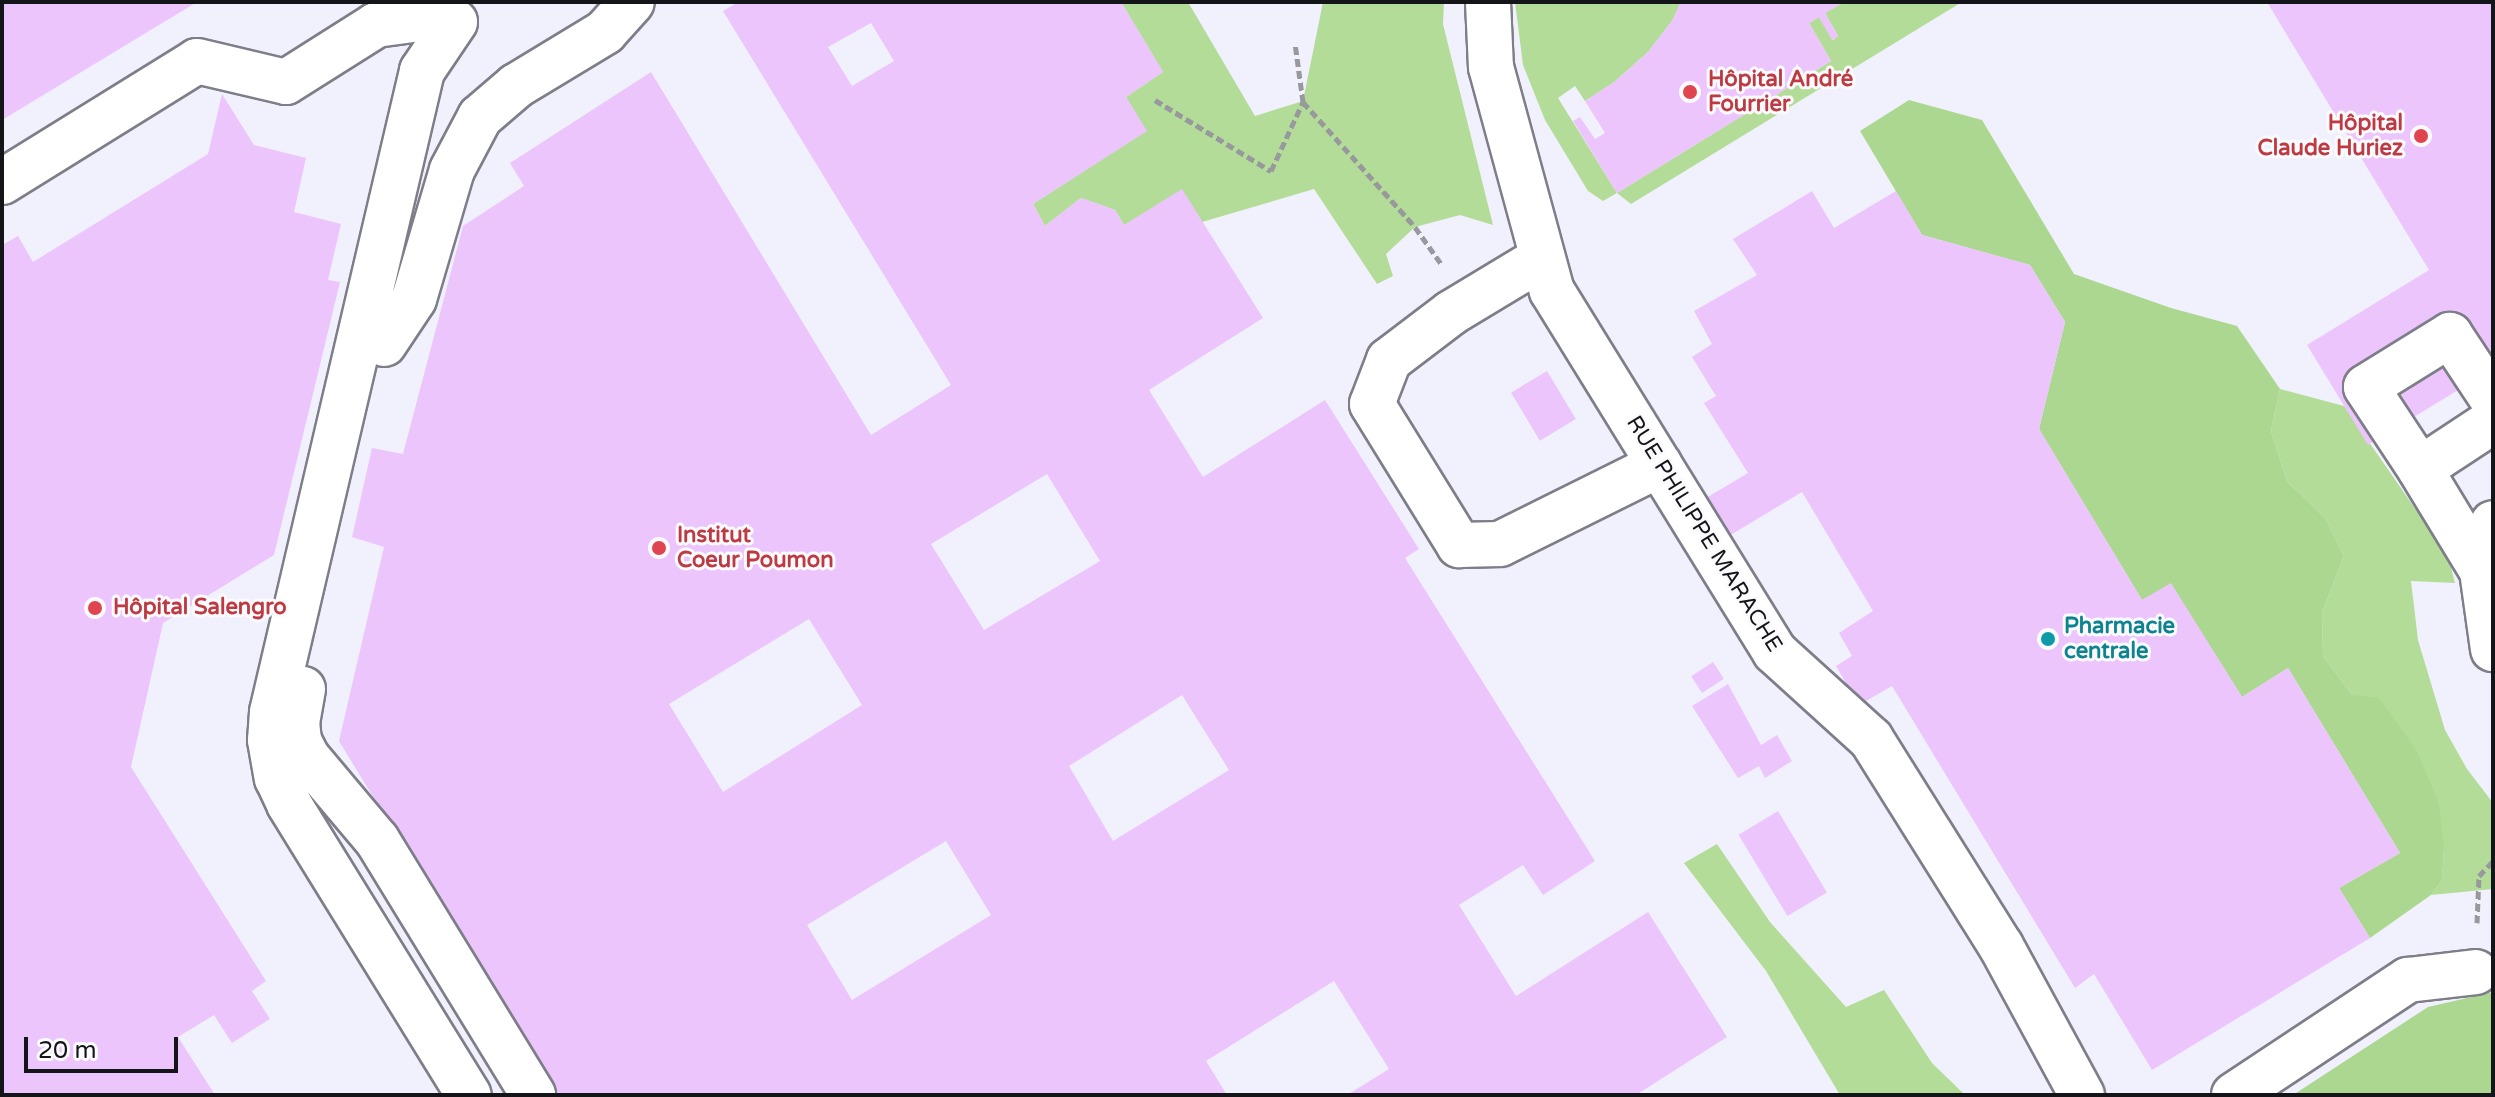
<!DOCTYPE html>
<meta charset="utf-8">
<style>
body{margin:0}
#map{position:relative;width:2495px;height:1097px;overflow:hidden;background:#fbfbfd;font-family:"Varela Round",sans-serif}
div>[style]{position:absolute}
[style*='--x']{left:calc(var(--x)*1px);top:calc(var(--y)*1px);width:calc(var(--w)*1px);rotate:calc(var(--a)*1deg)}
.built>*{inset:0;background:#f1f1fd;transform-origin:0 0}
.green>*{inset:0;background:#b3dc99}
.forest>*{inset:0;background:#acd790}
.building>*{inset:0;background:#ecc5fc;transform-origin:0 0}
.path>*{height:5px;margin-top:-2.5px;transform-origin:0;background:repeating-linear-gradient(90deg,#98999c 0 8px,transparent 0 12px)}
.roads{filter:drop-shadow(2px 0 #7e7e89) drop-shadow(-2px 0 #7e7e89) drop-shadow(0 2px #7e7e89) drop-shadow(0 -2px #7e7e89)}
.minor>*{height:44px;margin:-22px;padding:0 22px;transform-origin:22px;border-radius:22px;background:#fff}
.dots>*{width:22px;height:22px;translate:-50% -50%;box-sizing:border-box;border:4px solid #fbfbfd;border-radius:50%}
span{translate:-50% -50%;white-space:nowrap;text-align:center;line-height:1.15;-webkit-text-stroke:6px #fbfbfd;paint-order:stroke}
.health-label{font-size:22px;color:#be3a42;font-weight:700}
.left{translate:0 -50%;text-align:left}
.right{translate:-100% -50%;text-align:right}
.street-label{font-size:22px;color:#141519}
.culture-label{font-size:22px;color:#0d838f;font-weight:700}
.frame{position:absolute;inset:0;border:4px solid #141519;pointer-events:none}
.scale{position:absolute;left:24px;top:1037px;width:154px;height:36px;box-sizing:border-box;border:4px solid #141519;border-top:0;padding-left:10px;font-size:24px;line-height:28px;white-space:nowrap;color:#141519;-webkit-text-stroke:6px #fbfbfd;paint-order:stroke}
</style>
<div id="map">
<div class="built">
<i style="left:2px;top:2px;width:2491px;height:1093px"></i>
</div>
<div class="green">
<i style="clip-path:polygon(1121px 2px,1188px 2px,1255px 116px,1303px 101px,1323px 2px,1444px 2px,1443px 24px,1493px 225px,1460px 215px,1415px 227px,1386px 254px,1393px 276px,1377px 284px,1314px 189px,1202px 222px,1124px 225px,1115px 210px,1081px 198px,1045px 226px,1033px 204px,1146px 131px,1126px 97px,1163px 72px)"></i>
<i style="clip-path:polygon(1515px 2px,1681px 2px,1672px 21px,1648px 52px,1613px 83px,1585px 101px,1575px 86px,1558px 98px,1617px 193px,1831px 61px,1809px 23px,1819px 17px,1833px 40px,1838px 36px,1825px 13px,1844px 2px,1962px 2px,1631px 204px,1617px 193px,1603px 201px,1588px 191px,1545px 120px,1523px 65px)"></i>
<i style="clip-path:polygon(2280px 389px,2344px 406px,2448px 556px,2455px 583px,2411px 581px,2418px 640px,2445px 730px,2467px 769px,2493px 803px,2493px 889px,2431px 895px,2442px 880px,2444px 848px,2352px 695px,2323px 656px,2322px 613px,2344px 556px,2326px 519px,2287px 481px,2271px 431px)"></i>
<i style="clip-path:polygon(1717px 844px,1770px 922px,1846px 1007px,1884px 990px,1932px 1063px,1965px 1095px,1840px 1095px,1766px 971px,1684px 863px)"></i>
</div>
<div class="forest">
<i style="clip-path:polygon(1909px 100px,1982px 120px,2074px 274px,2171px 308px,2237px 326px,2280px 389px,2271px 431px,2287px 481px,2326px 519px,2344px 556px,2322px 613px,2323px 656px,2352px 695px,2379px 698px,2417px 751px,2439px 804px,2444px 848px,2442px 880px,2431px 895px,2370px 938px,2339px 888px,2400px 853px,2288px 668px,2242px 697px,2171px 584px,2142px 600px,2039px 429px,2065px 322px,2030px 265px,1922px 235px,1860px 131px)"></i>
<i style="clip-path:polygon(2493px 992px,2493px 1095px,2293px 1095px,2428px 1007px)"></i>
</div>
<div class="building">
<i style="clip-path:polygon(2px 2px,197px 2px,2px 120px)"></i>
<i style="clip-path:polygon(evenodd,738px 2px,1121px 2px,1163px 72px,1126px 97px,1147px 131px,1033px 204px,1045px 226px,1081px 198px,1115px 210px,1124px 225px,1182px 189px,1263px 318px,1149px 390px,1203px 477px,1325px 400px,1419px 549px,1405px 558px,1595px 861px,1543px 895px,1523px 865px,1459px 905px,1516px 996px,1648px 912px,1727px 1037px,1636px 1095px,1347px 1095px,1389px 1069px,1334px 981px,1206px 1061px,1227px 1095px,555px 1095px,339px 741px,384px 547px,352px 537px,372px 448px,403px 454px,463px 226px,524px 186px,510px 163px,651px 72px,871px 435px,951px 385px,723px 11px,738px 2px,871px 23px,894px 61px,852px 86px,828px 47px,871px 23px,738px 2px,1047px 474px,1100px 561px,984px 630px,931px 544px,1047px 474px,738px 2px,809px 619px,862px 705px,723px 792px,669px 704px,809px 619px,738px 2px,1182px 695px,1229px 770px,1113px 841px,1069px 766px,1182px 695px,738px 2px,946px 841px,991px 915px,852px 1000px,807px 925px,946px 841px)"></i>
<i style="clip-path:polygon(1681px 2px,1844px 2px,1825px 13px,1838px 36px,1832px 40px,1819px 17px,1809px 23px,1831px 61px,1617px 193px,1573px 121px,1580px 117px,1595px 139px,1605px 133px,1585px 101px,1613px 83px,1648px 52px,1672px 21px)"></i>
<i style="clip-path:polygon(2267px 2px,2493px 2px,2493px 373px,2491px 370px,2368px 445px,2307px 345px,2429px 270px)"></i>
<i style="clip-path:polygon(222px 94px,254px 145px,306px 158px,294px 212px,341px 224px,328px 280px,340px 282px,274px 555px,163px 623px,131px 767px,266px 981px,252px 991px,270px 1019px,232px 1043px,214px 1015px,178px 1037px,215px 1095px,2px 1095px,2px 245px,18px 236px,33px 262px,208px 154px)"></i>
<i style="clip-path:polygon(1812px 191px,1834px 228px,1896px 191px,1922px 235px,2030px 265px,2065px 322px,2039px 429px,2142px 600px,2171px 583px,2242px 697px,2288px 668px,2400px 853px,2339px 888px,2370px 938px,2152px 1070px,2094px 974px,2075px 988px,1892px 686px,1859px 705px,1836px 666px,1852px 656px,1839px 633px,1873px 611px,1802px 492px,1729px 536px,1706px 498px,1748px 473px,1704px 403px,1716px 396px,1692px 357px,1712px 344px,1694px 311px,1757px 275px,1733px 239px)"></i>
<i style="left:1547px;top:371px;width:56px;height:42px;rotate:59deg"></i>
<i style="left:1713px;top:662px;width:20px;height:26px;rotate:57deg"></i>
<i style="clip-path:polygon(1728px 684px,1761px 745px,1777px 735px,1792px 761px,1765px 778px,1759px 766px,1738px 778px,1692px 706px)"></i>
<i style="left:1778px;top:811px;width:95px;height:46px;rotate:59deg"></i>
</div>
<div class="path">
<i style="--x:1155;--y:100;--w:136;--a:31.5"></i>
<i style="--x:1271;--y:171;--w:76;--a:-65.1"></i>
<i style="--x:1303;--y:102;--w:60;--a:-97.7"></i>
<i style="--x:1303;--y:102;--w:168;--a:48.1"></i>
<i style="--x:1415;--y:227;--w:47;--a:54.6"></i>
<i style="--x:2477;--y:923;--w:47;--a:-87.6"></i>
<i style="--x:2479;--y:876;--w:21;--a:-47"></i>
</div>
<div class="roads">
<div class="minor">
<i style="--x:1488;--y:2;--w:65;--a:87.4"></i>
<i style="--x:1491;--y:67;--w:232;--a:74.8"></i>
<i style="--x:1552;--y:291;--w:424;--a:58.3"></i>
<i style="--x:1775;--y:652;--w:130;--a:42.2"></i>
<i style="--x:1871;--y:739;--w:244;--a:57.9"></i>
<i style="--x:2001;--y:946;--w:170;--a:61.5"></i>
<i style="--x:2;--y:182;--w:229;--a:-31.8"></i>
<i style="--x:197;--y:61;--w:91;--a:13.3"></i>
<i style="--x:286;--y:82;--w:107;--a:-32.3"></i>
<i style="--x:376;--y:25;--w:52;--a:-7.7"></i>
<i style="--x:428;--y:18;--w:27;--a:8"></i>
<i style="--x:455;--y:22;--w:59;--a:124"></i>
<i style="--x:422;--y:71;--w:658;--a:103.17"></i>
<i style="--x:272;--y:712;--w:28;--a:94"></i>
<i style="--x:270;--y:740;--w:39;--a:80"></i>
<i style="--x:277;--y:778;--w:29;--a:65"></i>
<i style="--x:289;--y:804;--w:342;--a:58.3"></i>
<i style="--x:1542;--y:258;--w:106;--a:148.9"></i>
<i style="--x:1451;--y:313;--w:78;--a:142.8"></i>
<i style="--x:1389;--y:360;--w:47;--a:111.1"></i>
<i style="--x:1372;--y:404;--w:166;--a:58.3"></i>
<i style="--x:1459;--y:545;--w:41;--a:-1.4"></i>
<i style="--x:1500;--y:544;--w:178;--a:-26.4"></i>
<i style="--x:384;--y:344;--w:54;--a:-56.3"></i>
<i style="--x:414;--y:299;--w:134;--a:-73.6"></i>
<i style="--x:452;--y:170;--w:60;--a:-62.2"></i>
<i style="--x:480;--y:117;--w:48;--a:-40.7"></i>
<i style="--x:516;--y:86;--w:104;--a:-31.2"></i>
<i style="--x:605;--y:32;--w:40;--a:-48"></i>
<i style="--x:2493;--y:421;--w:87;--a:146.7"></i>
<i style="--x:2420;--y:469;--w:119;--a:58.7"></i>
<i style="--x:2482;--y:571;--w:49;--a:-77.1"></i>
<i style="--x:2420;--y:469;--w:98;--a:-123.4"></i>
<i style="--x:2366;--y:387;--w:99;--a:-31.8"></i>
<i style="--x:2450;--y:335;--w:78;--a:56.5"></i>
<i style="--x:2482;--y:571;--w:79;--a:82"></i>
<i style="--x:303;--y:689;--w:34;--a:100"></i>
<i style="--x:297;--y:722;--w:19;--a:84"></i>
<i style="--x:299;--y:741;--w:18;--a:63"></i>
<i style="--x:307;--y:757;--w:109;--a:49.9"></i>
<i style="--x:377;--y:840;--w:299;--a:58.5"></i>
<i style="--x:2234;--y:1095;--w:209;--a:-33.5"></i>
<i style="--x:2408;--y:980;--w:68;--a:-6.7"></i>
</div>
</div>
<div class="dots">
<i style="left:1690px;top:92px;background:#e0444e"></i>
<i style="left:2421px;top:136px;background:#e0444e"></i>
<i style="left:659px;top:548px;background:#e0444e"></i>
<i style="left:95px;top:608px;background:#e0444e"></i>
<i style="left:2048px;top:639px;background:#0f9aa8"></i>
</div>
<div class="health-label">
<span class="left" style="left:1708px;top:92px">Hôpital André<br>Fourrier</span>
<span class="right" style="left:2403px;top:136px">Hôpital<br>Claude Huriez</span>
<span class="left" style="left:677px;top:548px">Institut<br>Coeur Poumon</span>
<span class="left" style="left:113px;top:608px">Hôpital Salengro</span>
</div>
<div class="street-label">
<span style="left:1704px;top:534px;rotate:58deg">RUE PHILIPPE MARACHE</span>
</div>
<div class="culture-label">
<span class="left" style="left:2064px;top:639px">Pharmacie<br>centrale</span>
</div>
<div class="frame"></div>
<div class="scale">20 m</div>
</div>
